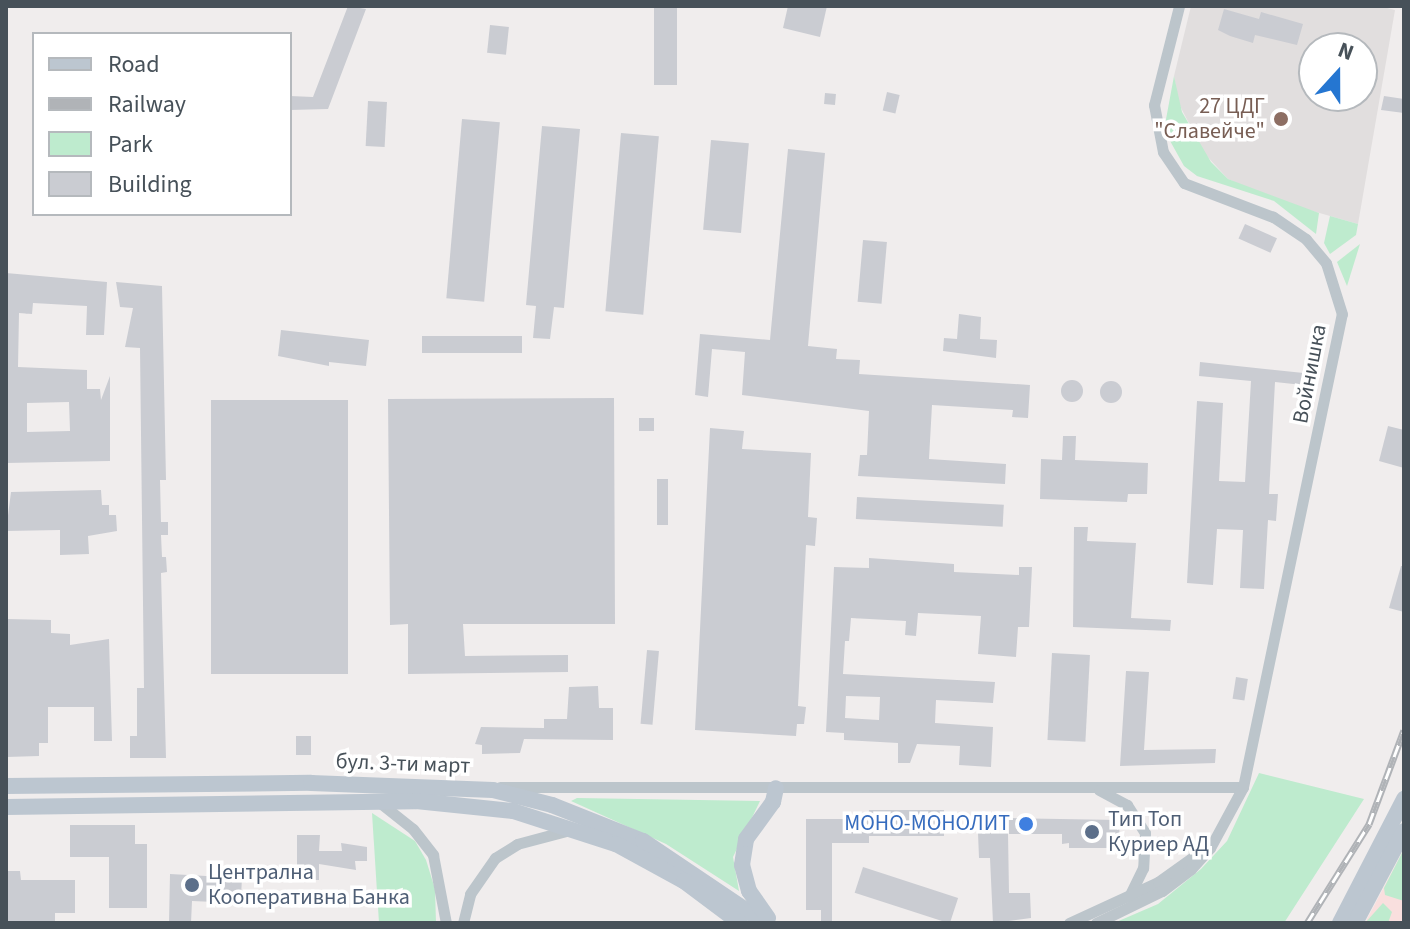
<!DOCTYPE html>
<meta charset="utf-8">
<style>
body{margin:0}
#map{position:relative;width:1410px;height:929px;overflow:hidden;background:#f0eded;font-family:"Source Sans 3",sans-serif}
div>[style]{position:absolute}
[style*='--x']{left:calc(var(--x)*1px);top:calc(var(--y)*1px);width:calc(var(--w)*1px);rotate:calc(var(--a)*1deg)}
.education>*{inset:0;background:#e1dede}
.medical>*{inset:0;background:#f9dfde}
.green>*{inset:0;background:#beebce}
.building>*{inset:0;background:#caccd2;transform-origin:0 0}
.round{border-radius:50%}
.street>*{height:11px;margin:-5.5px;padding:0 5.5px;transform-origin:5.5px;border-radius:5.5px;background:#bcc5cb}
.secondary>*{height:16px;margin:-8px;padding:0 8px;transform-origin:8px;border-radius:8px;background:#bcc6d0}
.rail>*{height:7px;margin-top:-3.5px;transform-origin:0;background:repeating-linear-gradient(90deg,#fff 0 12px,#b0b3b7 0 24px);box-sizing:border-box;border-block:2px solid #b0b3b7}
.dots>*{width:22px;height:22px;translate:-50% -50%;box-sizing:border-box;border:4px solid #fff;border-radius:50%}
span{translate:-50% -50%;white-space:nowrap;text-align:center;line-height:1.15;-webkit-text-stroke:7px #fff;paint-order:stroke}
.education-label{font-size:22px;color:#785e54}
.right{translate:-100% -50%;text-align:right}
.street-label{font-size:22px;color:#475159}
.service-label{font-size:22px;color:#4e5e75}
.left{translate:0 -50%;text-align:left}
.shop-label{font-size:22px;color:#366cbe}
.frame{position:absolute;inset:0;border:8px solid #475159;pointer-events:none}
.legend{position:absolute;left:32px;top:32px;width:260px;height:184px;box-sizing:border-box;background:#fff;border:2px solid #b5b9bd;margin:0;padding:10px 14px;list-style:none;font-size:24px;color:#475159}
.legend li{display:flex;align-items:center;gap:16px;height:40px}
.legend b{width:40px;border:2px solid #b5b9bd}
.north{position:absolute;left:1298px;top:32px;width:80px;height:80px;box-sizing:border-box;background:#fff;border:2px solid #b5b9bd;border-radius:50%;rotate:21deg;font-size:22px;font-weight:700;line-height:32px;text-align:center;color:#475159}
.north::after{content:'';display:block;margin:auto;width:28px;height:36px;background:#2576d1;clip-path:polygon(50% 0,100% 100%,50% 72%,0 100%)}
</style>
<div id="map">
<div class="education">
<i style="clip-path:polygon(evenodd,1191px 6px,1379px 6px,1395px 10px,1358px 224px,1274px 200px,1228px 179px,1205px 154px,1179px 104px,1174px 76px,1191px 6px,1314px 48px,1362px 48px,1362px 96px,1314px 96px,1314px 48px)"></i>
</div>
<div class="medical">
<i style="clip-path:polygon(1404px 849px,1404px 923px,1365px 923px,1366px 921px)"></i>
</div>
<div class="green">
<i style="clip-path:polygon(1174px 76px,1182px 112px,1211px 162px,1228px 179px,1319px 213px,1316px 234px,1274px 201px,1197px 176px,1184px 166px,1164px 130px)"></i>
<i style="clip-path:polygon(1330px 216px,1358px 224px,1356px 235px,1330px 254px,1324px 243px)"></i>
<i style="clip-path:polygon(1360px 244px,1347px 286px,1337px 262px)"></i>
<i style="clip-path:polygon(1259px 773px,1364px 799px,1284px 923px,1114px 923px,1158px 904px,1201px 869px,1227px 841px)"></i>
<i style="clip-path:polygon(577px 798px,760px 801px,733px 857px,739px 891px,666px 844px,571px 801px)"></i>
<i style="clip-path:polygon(372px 813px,415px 841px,426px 860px,435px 889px,436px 923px,379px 923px)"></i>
<i style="clip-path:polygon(1404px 849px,1404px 901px,1385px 895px,1384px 888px)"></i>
<i style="clip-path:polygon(1383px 903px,1392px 912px,1388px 923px,1365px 923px)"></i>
</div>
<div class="building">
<i style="clip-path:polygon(348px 6px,366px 9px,328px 109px,290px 110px,290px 96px,313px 97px)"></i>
<i style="left:654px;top:6px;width:23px;height:79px"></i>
<i style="clip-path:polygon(788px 6px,827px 6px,820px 37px,783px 28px)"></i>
<i style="clip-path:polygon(1224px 9px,1259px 19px,1261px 12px,1303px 24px,1297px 45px,1255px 35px,1253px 43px,1230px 36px,1218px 30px)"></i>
<i style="left:490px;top:25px;width:19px;height:28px;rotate:6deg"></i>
<i style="left:887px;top:92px;width:13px;height:19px;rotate:13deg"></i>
<i style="left:825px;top:93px;width:11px;height:11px;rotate:5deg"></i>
<i style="clip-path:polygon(1384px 96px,1404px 99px,1404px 113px,1381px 110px)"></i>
<i style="left:368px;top:101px;width:19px;height:45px;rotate:3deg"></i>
<i style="left:462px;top:119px;width:38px;height:180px;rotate:5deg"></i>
<i style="clip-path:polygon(542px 126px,580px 129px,564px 308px,554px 307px,550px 339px,533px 338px,536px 306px,526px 305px)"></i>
<i style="left:621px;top:133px;width:38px;height:179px;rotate:5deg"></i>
<i style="left:711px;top:140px;width:38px;height:90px;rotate:5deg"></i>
<i style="clip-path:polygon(788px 149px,825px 153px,808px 346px,837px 349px,836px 359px,860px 360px,859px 374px,1030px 385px,1028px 418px,1012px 417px,1013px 410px,932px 405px,929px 459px,1006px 464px,1005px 484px,858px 476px,860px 455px,867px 455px,869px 411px,742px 395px,745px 352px,712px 349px,708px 397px,695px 395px,700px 334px,770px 340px)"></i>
<i style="left:1245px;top:224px;width:35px;height:16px;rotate:24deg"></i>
<i style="left:863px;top:240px;width:24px;height:62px;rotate:5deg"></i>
<i style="clip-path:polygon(evenodd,6px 273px,107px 282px,104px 335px,86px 335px,87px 306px,33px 303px,32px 314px,19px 313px,18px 367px,87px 370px,87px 389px,100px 389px,101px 400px,110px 376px,110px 461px,6px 463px,6px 273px,69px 402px,70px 431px,27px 432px,27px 403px,69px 402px)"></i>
<i style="clip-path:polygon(116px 282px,162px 286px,166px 480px,160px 480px,161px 522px,168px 522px,168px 535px,161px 535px,162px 557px,166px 557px,167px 572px,161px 573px,166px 758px,130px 758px,130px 736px,137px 736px,137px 688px,144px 688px,140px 348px,125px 347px,133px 308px,120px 307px)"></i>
<i style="clip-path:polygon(959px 314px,981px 317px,980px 339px,997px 340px,996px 358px,943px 351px,944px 338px,957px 339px)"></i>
<i style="clip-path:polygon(281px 330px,369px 340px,366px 366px,329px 362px,329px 366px,278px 356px)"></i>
<i style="left:522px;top:336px;width:17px;height:100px;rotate:90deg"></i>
<i style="clip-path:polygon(1200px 362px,1313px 374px,1312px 386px,1275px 382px,1269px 494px,1278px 494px,1276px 521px,1268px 520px,1264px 589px,1240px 588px,1243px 530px,1217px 529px,1213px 585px,1187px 583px,1197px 401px,1223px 403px,1219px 481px,1245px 482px,1251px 381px,1199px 376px)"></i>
<i class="round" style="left:1061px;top:380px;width:22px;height:22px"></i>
<i class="round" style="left:1100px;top:381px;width:22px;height:22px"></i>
<i style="clip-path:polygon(614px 398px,615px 624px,463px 624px,465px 656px,568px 655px,568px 672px,408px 674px,408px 624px,390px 625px,388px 399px)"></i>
<i style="left:211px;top:400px;width:137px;height:274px"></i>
<i style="left:639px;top:418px;width:15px;height:13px"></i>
<i style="clip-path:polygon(1388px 426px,1404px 430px,1404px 468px,1379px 461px)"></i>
<i style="clip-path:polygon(710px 428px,744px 431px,742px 449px,811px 453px,808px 517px,817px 518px,815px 546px,806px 545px,798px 706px,806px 707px,804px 724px,797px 724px,796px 736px,695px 730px)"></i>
<i style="clip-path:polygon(1063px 436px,1076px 436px,1075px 460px,1148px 463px,1147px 494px,1128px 494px,1127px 502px,1040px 499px,1041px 459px,1062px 460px)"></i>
<i style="left:657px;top:479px;width:11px;height:46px"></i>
<i style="clip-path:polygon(101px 490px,102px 505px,109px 505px,109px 515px,116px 515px,117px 531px,88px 536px,89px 554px,60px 555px,60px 530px,6px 531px,11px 492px)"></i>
<i style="left:857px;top:497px;width:147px;height:22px;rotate:3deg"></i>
<i style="clip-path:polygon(1074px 527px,1088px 527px,1087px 541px,1136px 543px,1131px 618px,1171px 620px,1170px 631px,1073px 627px)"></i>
<i style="clip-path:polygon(evenodd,869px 558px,954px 564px,954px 572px,1019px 575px,1019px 567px,1032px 567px,1029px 627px,1018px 627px,1016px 657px,978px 654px,981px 616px,918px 613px,916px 636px,905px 635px,906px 621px,851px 618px,849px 641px,845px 641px,843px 674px,995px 682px,993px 703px,936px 700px,935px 723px,993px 727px,991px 767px,959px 765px,960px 746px,917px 744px,910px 763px,898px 763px,898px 743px,844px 740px,844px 733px,826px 732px,834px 567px,869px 568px,869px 558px,846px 696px,880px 697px,879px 720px,845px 718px,846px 696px)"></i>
<i style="clip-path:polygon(1401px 566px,1404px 566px,1404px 612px,1389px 608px)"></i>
<i style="clip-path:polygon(7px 619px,51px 620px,51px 633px,70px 634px,70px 645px,109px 639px,112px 741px,94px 741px,94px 707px,48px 707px,48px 743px,39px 743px,39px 756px,6px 757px)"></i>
<i style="left:647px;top:650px;width:12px;height:74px;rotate:5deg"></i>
<i style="left:1052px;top:653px;width:38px;height:87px;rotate:3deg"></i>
<i style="clip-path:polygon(1126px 671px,1149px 672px,1144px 750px,1216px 749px,1215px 763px,1120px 766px)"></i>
<i style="left:1236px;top:677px;width:12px;height:22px;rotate:9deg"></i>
<i style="clip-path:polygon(598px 686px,599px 708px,613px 708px,613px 740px,524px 739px,520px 753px,482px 754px,482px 745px,475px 744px,481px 727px,544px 728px,544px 719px,567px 719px,569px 687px)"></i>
<i style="left:296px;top:736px;width:15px;height:19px"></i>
<i style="clip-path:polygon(869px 810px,944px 810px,944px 836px,869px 836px,869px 843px,832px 843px,832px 923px,821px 923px,821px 910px,806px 910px,806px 819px,868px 819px)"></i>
<i style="clip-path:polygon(1009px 818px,1119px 820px,1120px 848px,1069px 848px,1069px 843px,1062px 844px,1062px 834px,1009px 834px)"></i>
<i style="clip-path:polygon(70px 825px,135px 825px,135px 844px,147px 844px,147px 908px,109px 908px,109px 857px,70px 857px)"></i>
<i style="clip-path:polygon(978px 833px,1008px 833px,1009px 893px,1030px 893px,1031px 918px,993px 923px,990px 858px,979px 858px)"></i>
<i style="clip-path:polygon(297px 835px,320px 835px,319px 851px,342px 851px,341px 843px,367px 847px,367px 861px,355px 861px,356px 870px,319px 864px,319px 880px,297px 880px)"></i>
<i style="left:863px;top:867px;width:100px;height:27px;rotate:18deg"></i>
<i style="clip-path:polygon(6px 871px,20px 871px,21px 880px,75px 880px,75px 913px,55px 913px,55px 922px,6px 923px)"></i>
<i style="clip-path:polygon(170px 874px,242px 878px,241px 896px,215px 894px,215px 902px,192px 901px,191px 923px,169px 923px)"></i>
</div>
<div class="street">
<i style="--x:500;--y:787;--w:743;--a:0"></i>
<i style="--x:1099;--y:790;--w:32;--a:28"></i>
<i style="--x:1127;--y:805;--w:33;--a:57"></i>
<i style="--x:1145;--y:833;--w:35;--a:93"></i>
<i style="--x:1143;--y:868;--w:32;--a:116"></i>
<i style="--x:379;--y:802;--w:43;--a:38.5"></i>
<i style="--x:413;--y:829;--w:33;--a:52"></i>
<i style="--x:433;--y:855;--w:69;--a:79.2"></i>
<i style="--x:463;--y:923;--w:30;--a:-76"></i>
<i style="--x:470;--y:894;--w:44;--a:-55.2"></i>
<i style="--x:495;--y:858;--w:26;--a:-32"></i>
<i style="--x:517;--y:844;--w:51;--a:-14.9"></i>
<i style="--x:1069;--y:923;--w:98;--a:-24.7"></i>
<i style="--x:1158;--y:882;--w:43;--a:-35.5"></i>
<i style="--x:1096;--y:923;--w:73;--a:-25.9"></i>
<i style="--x:1162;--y:891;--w:36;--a:-37"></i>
<i style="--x:1191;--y:869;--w:28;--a:-48"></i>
<i style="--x:1210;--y:848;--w:69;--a:-61.6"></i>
<i style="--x:1243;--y:787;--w:483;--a:-78.2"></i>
<i style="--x:1342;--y:314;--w:53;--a:-107.4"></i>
<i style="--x:1326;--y:263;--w:31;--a:-130"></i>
<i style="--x:1306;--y:239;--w:40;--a:-146"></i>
<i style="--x:1273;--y:217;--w:95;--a:-159.1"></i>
<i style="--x:1184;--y:183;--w:37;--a:-124"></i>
<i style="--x:1163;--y:152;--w:48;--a:-100.8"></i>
<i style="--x:1154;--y:105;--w:102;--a:-75.8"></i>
</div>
<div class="secondary">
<i style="--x:6;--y:786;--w:305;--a:-0.6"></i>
<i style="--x:311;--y:783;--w:182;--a:2.2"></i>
<i style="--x:493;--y:790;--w:61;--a:14.3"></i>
<i style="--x:552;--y:805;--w:98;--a:21.6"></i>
<i style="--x:643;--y:841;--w:147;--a:33.9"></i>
<i style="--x:6;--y:807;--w:410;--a:-0.8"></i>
<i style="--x:416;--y:801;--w:98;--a:5.9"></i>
<i style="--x:513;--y:811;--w:108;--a:17.8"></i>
<i style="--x:616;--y:844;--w:77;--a:28.6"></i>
<i style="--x:684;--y:881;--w:70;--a:36.9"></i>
<i style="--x:768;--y:918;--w:33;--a:-125"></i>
<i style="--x:749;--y:891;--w:27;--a:-105"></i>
<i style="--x:742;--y:865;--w:26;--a:-81"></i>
<i style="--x:746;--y:839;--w:46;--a:-53.9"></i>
<i style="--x:773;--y:802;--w:14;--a:-78"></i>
<i style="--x:1340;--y:923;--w:140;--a:-62.7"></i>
<i style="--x:1355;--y:923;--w:104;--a:-62"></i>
</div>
<div class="rail">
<i style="--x:1307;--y:923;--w:117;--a:-57.9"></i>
<i style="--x:1369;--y:824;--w:100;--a:-69.6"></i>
</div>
<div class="dots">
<i style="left:1281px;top:119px;background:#8d6e63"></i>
<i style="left:1026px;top:824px;background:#3f7fe0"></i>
<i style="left:1092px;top:832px;background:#5c6f8a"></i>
<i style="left:192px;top:885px;background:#5c6f8a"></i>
</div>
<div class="education-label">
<span class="right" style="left:1265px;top:119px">27 ЦДГ<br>"Славейче"</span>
</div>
<div class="street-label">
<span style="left:1310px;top:374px;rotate:-79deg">Войнишка</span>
<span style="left:403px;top:764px;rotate:2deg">бул. 3-ти март</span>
</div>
<div class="service-label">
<span class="left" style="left:1108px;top:832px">Тип Топ<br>Куриер АД</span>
<span class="left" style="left:208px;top:885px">Централна<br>Кооперативна Банка</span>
</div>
<div class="shop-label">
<span class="right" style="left:1010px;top:824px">МОНО-МОНОЛИТ</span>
</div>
<div class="frame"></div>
<ul class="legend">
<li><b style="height:10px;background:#bcc6d0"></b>Road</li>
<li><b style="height:10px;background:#b0b3b7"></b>Railway</li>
<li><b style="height:22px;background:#beebce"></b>Park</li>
<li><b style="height:22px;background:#caccd2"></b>Building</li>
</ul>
<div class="north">N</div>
</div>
